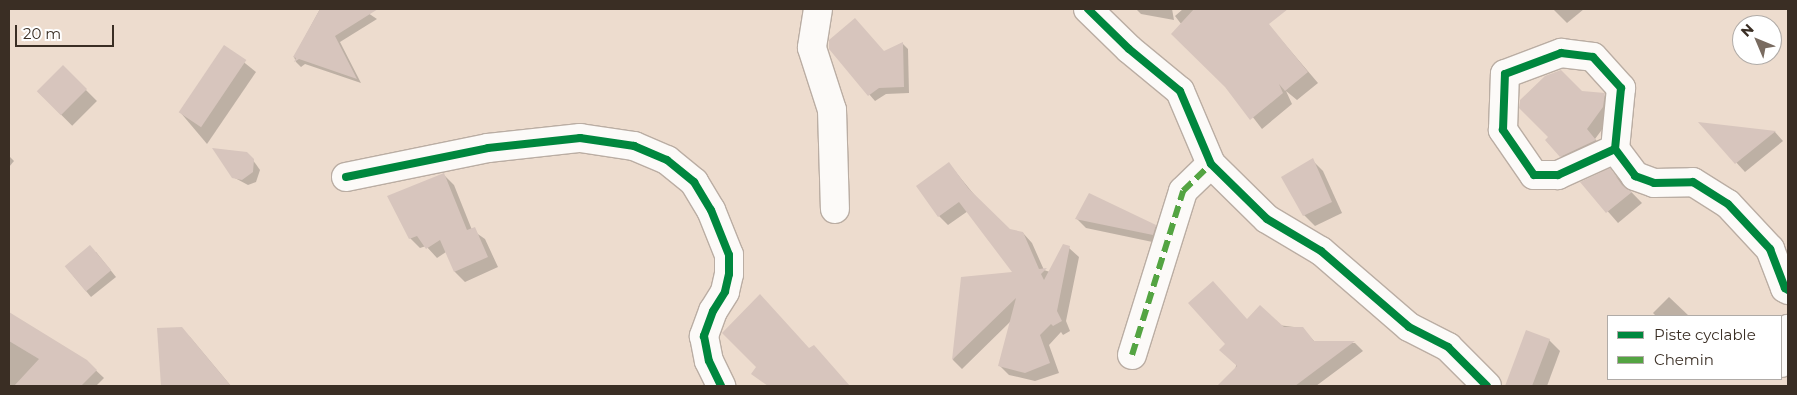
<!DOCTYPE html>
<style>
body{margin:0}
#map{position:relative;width:1797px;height:395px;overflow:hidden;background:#eddcce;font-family:Montserrat,sans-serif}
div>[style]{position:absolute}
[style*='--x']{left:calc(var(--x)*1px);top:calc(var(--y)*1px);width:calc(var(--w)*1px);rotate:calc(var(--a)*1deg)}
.shadow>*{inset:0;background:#0003;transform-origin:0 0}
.building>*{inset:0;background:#d7c5bd;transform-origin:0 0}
.roads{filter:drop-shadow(1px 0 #baada3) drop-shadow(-1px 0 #baada3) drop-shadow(0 1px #baada3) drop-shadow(0 -1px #baada3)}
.street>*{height:28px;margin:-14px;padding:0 14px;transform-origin:14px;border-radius:14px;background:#fcfaf8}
.quiet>*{height:6px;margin-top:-3px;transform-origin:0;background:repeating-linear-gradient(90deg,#54a442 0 12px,transparent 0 18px)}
.cycleway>*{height:8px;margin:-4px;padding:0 4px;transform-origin:4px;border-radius:4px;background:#00873e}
span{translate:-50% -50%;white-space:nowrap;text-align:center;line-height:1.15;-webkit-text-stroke:4px #fff;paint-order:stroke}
.frame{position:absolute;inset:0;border:10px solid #3a2e24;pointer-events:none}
.legend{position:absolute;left:1607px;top:315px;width:175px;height:65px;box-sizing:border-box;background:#fff;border:1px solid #b0aba7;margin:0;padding:6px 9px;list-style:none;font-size:15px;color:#3a2e24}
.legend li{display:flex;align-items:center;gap:10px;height:25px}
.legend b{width:25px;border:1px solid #b0aba7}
.north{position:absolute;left:1732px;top:15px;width:50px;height:50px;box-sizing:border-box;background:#fff;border:1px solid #b0aba7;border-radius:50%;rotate:315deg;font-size:14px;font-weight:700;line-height:20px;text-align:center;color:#3a2e24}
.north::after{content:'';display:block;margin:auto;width:18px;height:22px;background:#796b60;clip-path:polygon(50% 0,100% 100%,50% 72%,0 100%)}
.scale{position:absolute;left:15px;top:25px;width:99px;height:22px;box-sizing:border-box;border:2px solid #3a2e24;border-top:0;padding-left:6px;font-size:15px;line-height:18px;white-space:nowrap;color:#3a2e24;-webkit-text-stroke:4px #fff;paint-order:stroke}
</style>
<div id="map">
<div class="shadow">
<i style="clip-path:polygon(320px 9px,362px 9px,377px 19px,340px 42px,361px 83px,305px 64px,301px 67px,296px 62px,294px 57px)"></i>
<i style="clip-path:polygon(1136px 9px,1172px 9px,1174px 20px,1141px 14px)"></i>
<i style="clip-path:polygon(1183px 9px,1232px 9px,1248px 24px,1260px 15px,1318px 83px,1297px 100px,1286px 91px,1292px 104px,1262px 129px,1175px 16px)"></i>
<i style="clip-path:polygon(1553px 9px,1584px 9px,1567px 23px)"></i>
<i style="clip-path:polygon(902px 43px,908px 49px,909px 93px,886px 94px,875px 101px,830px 49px,885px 52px)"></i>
<i style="clip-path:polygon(225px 47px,256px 72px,207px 144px,180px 112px)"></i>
<i style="left:63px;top:67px;width:48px;height:35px;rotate:45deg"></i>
<i style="clip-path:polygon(1604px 95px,1613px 103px,1612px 116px,1595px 139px,1604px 149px,1569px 165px,1561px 156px)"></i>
<i style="clip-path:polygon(1701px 124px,1775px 132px,1783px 141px,1745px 172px)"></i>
<i style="clip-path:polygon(9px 156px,14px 161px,9px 167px)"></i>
<i style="clip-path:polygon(250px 156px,260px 170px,256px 182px,248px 185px,233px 177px)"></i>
<i style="clip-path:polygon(1312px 160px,1323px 171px,1342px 213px,1315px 226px,1304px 215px)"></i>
<i style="clip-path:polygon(949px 164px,977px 198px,1009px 230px,1023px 233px,1032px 243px,1044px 270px,1050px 272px,1069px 248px,1079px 257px,1066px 321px,1070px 331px,1063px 335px,1061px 332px,1049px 345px,1059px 373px,1035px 381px,1009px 375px,999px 365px,1011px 321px,962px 369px,953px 360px,962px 278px,1014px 273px,968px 211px,948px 225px,939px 216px)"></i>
<i style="clip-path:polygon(1610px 170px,1642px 203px,1618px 223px,1582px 182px)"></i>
<i style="clip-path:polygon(443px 174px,454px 185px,472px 230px,485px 239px,498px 267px,465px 282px,455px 272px,446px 252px,437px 258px,426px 246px,420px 248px,410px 238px)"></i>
<i style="clip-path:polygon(1077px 219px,1155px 226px,1165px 236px,1162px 244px,1086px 228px)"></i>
<i style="clip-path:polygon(96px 252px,116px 277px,91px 297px,66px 267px)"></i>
<i style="clip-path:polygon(1669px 297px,1689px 316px,1656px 316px,1653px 313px)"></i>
<i style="clip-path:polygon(15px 317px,86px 361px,104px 378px,96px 386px,9px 386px,9px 326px)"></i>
<i style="clip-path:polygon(1247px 321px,1302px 328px,1315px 342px,1355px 343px,1363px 351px,1316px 386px,1249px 386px,1235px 370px)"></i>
<i style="clip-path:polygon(158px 329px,190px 337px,231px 386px,162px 386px)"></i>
<i style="clip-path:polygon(1526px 332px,1549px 340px,1560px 351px,1547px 386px,1506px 386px)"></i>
</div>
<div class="building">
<i style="clip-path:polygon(320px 9px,378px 9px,335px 36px,357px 79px,299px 59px,294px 62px,296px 58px,293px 57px)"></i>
<i style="clip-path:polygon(1194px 9px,1288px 9px,1269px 24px,1308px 72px,1285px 91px,1279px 84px,1283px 93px,1250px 120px,1225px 87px,1171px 34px)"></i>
<i style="clip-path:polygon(855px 18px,884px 51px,903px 42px,904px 87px,879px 88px,868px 96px,829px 49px,829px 40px)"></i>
<i style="left:224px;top:45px;width:27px;height:81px;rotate:34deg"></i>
<i style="left:63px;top:65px;width:34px;height:37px;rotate:45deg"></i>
<i style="clip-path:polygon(1561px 70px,1582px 91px,1605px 93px,1603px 107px,1587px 129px,1596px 140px,1560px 157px,1545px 140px,1548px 137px,1519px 108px,1520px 100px,1545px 76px)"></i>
<i style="clip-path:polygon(1698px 122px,1776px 131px,1735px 164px)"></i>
<i style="clip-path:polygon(212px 148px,247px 152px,254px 159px,253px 172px,242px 180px,232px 178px)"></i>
<i style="clip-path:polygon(1313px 158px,1332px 202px,1303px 216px,1281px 177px)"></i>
<i style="clip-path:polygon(949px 162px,968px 188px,1010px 229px,1023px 232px,1039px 269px,1047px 268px,1041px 274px,1044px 280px,1063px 244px,1070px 246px,1057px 311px,1062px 321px,1053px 326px,1051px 324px,1040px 335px,1050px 363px,1025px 373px,998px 366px,1016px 298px,952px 360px,961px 277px,1012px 272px,959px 202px,938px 217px,916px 186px)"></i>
<i style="clip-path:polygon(1610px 168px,1622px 185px,1632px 192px,1606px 213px,1580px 182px)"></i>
<i style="clip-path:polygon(444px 173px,467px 230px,475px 227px,488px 257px,454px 272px,440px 240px,426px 249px,417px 236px,409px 239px,387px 196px)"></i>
<i style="clip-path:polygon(1089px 193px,1156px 225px,1153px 235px,1075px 219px)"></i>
<i style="left:90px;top:245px;width:33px;height:33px;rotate:50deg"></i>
<i style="clip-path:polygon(1213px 281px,1247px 319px,1260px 305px,1284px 327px,1303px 327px,1314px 341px,1355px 341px,1295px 386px,1217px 386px,1237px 366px,1219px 350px,1225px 344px,1188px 303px)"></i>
<i style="clip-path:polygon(760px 294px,809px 348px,814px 345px,850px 386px,768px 386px,751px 374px,756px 367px,722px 333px)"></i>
<i style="clip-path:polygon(9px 312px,87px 360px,97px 370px,81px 386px,14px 386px,39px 359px,9px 341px)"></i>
<i style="clip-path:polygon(182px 327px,231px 386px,161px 386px,157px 328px)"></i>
<i style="clip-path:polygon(1526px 330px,1550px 339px,1532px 386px,1505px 386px)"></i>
</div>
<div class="roads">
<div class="street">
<i style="--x:818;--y:9;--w:39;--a:99"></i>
<i style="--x:812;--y:48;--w:65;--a:72.1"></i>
<i style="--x:832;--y:110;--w:99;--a:88.3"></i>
<i style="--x:1088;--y:9;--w:57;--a:44.3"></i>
<i style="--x:1129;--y:49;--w:66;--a:39.5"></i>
<i style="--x:1180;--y:91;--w:79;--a:67"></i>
<i style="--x:1211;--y:164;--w:78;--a:44.5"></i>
<i style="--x:1267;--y:219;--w:63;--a:30.7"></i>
<i style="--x:1321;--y:251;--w:116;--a:40.8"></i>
<i style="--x:1409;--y:327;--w:44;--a:27.1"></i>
<i style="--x:1448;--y:347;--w:55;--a:45"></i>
<i style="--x:1615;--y:149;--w:63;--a:155.5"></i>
<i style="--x:1558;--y:175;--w:24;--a:180"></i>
<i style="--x:1534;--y:175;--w:55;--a:-124.6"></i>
<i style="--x:1503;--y:130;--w:56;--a:-88"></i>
<i style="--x:1505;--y:74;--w:60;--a:-20.6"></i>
<i style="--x:1561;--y:53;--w:32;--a:7"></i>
<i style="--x:1593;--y:57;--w:42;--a:47.9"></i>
<i style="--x:1621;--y:88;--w:61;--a:95.6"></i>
<i style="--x:1615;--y:149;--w:34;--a:53"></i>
<i style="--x:1635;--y:176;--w:20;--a:20"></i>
<i style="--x:1654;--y:183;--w:39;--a:-1"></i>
<i style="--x:1693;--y:182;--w:41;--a:32.2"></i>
<i style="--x:1728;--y:204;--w:62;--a:47"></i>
<i style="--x:1770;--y:249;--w:42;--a:69"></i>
<i style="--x:1785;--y:288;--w:4;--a:34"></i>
<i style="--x:346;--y:177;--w:145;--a:-11.5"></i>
<i style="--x:488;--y:148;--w:93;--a:-6.2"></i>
<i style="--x:580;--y:138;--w:55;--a:8.4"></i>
<i style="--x:634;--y:146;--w:36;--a:23"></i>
<i style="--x:667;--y:160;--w:35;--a:39"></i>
<i style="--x:694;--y:182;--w:33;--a:59"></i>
<i style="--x:711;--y:210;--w:48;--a:68.2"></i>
<i style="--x:729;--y:255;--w:19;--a:90"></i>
<i style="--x:729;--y:274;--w:18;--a:103"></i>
<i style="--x:725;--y:292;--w:22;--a:122"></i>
<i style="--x:713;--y:311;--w:27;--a:110"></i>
<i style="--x:704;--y:336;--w:25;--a:79"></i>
<i style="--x:709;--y:361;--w:28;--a:64"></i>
<i style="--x:1132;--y:355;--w:172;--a:-72.7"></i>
<i style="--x:1183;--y:191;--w:39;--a:-44"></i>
<i style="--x:1781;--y:363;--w:35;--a:-78"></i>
</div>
</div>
<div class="quiet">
<i style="--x:1132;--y:355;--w:172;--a:-72.7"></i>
<i style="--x:1183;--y:191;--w:39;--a:-44"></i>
</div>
<div class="cycleway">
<i style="--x:1088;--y:9;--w:57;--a:44.3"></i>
<i style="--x:1129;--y:49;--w:66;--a:39.5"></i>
<i style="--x:1180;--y:91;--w:79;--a:67"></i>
<i style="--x:1211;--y:164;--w:78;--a:44.5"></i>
<i style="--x:1267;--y:219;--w:63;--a:30.7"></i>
<i style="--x:1321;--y:251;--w:116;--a:40.8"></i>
<i style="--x:1409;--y:327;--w:44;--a:27.1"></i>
<i style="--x:1448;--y:347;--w:55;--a:45"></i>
<i style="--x:1615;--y:149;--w:63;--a:155.5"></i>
<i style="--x:1558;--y:175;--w:24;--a:180"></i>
<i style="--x:1534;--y:175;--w:55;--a:-124.6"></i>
<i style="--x:1503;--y:130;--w:56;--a:-88"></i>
<i style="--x:1505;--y:74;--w:60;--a:-20.6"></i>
<i style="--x:1561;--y:53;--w:32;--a:7"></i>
<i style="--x:1593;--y:57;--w:42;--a:47.9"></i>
<i style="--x:1621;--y:88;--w:61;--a:95.6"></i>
<i style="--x:1615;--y:149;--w:34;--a:53"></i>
<i style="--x:1635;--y:176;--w:20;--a:20"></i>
<i style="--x:1654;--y:183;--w:39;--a:-1"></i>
<i style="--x:1693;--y:182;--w:41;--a:32.2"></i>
<i style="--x:1728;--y:204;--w:62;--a:47"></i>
<i style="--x:1770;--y:249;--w:42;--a:69"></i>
<i style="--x:1785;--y:288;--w:4;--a:34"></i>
<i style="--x:346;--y:177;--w:145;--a:-11.5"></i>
<i style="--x:488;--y:148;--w:93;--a:-6.2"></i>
<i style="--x:580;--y:138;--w:55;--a:8.4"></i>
<i style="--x:634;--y:146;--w:36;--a:23"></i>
<i style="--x:667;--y:160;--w:35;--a:39"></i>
<i style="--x:694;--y:182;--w:33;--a:59"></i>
<i style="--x:711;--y:210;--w:48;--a:68.2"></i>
<i style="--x:729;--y:255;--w:19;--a:90"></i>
<i style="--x:729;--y:274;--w:18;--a:103"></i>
<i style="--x:725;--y:292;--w:22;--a:122"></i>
<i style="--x:713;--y:311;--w:27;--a:110"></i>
<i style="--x:704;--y:336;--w:25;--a:79"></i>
<i style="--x:709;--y:361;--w:28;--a:64"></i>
</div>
<div class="frame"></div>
<ul class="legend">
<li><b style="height:6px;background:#00873e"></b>Piste cyclable</li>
<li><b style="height:6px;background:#54a442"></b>Chemin</li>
</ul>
<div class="north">N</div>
<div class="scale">20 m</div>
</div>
